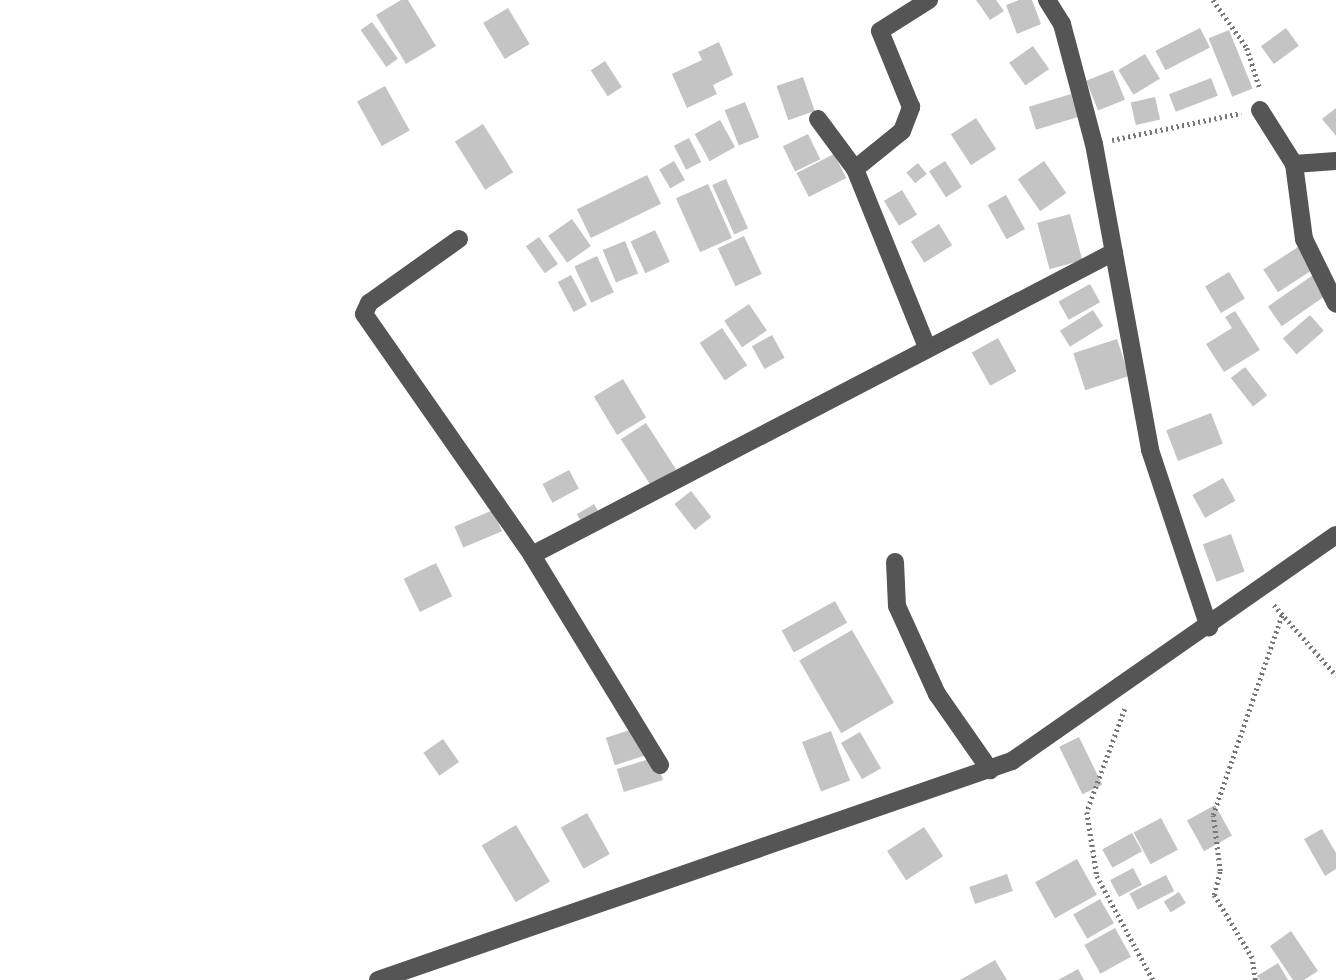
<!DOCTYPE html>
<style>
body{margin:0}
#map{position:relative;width:1336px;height:980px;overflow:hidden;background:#fff;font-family:"Nunito Sans",sans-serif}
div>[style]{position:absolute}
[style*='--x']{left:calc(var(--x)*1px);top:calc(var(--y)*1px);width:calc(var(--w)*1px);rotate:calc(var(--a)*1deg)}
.building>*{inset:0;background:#c4c4c4;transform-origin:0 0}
.path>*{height:4.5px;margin-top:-2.25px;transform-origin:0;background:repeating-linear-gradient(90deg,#777 0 2px,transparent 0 5.5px)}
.minor>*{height:18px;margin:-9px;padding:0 9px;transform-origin:9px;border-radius:9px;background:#555}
span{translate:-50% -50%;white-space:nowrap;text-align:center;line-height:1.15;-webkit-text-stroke:5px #fff;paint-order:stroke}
</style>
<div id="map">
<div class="building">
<i style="clip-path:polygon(401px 0,408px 0,436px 46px,406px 64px,376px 15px)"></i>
<i style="clip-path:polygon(976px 0,996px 0,1004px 11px,990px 20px)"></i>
<i style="clip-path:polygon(1019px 0,1032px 0,1041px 24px,1017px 34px,1006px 5px)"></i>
<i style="left:508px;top:8px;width:42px;height:29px;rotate:59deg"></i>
<i style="left:372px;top:22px;width:45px;height:14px;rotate:55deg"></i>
<i style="left:1200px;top:28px;width:22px;height:50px;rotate:63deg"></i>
<i style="left:1286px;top:28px;width:22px;height:31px;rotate:54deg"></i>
<i style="left:1229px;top:30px;width:63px;height:22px;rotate:68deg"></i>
<i style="clip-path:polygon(719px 42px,733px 75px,713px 85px,717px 94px,687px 108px,672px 74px,702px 60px,698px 52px)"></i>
<i style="left:1033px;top:46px;width:28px;height:29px;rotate:55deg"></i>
<i style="left:1145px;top:54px;width:29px;height:31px;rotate:59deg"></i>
<i style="left:605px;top:61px;width:31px;height:17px;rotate:57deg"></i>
<i style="left:1113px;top:70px;width:32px;height:29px;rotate:68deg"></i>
<i style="left:803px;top:77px;width:36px;height:28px;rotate:71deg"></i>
<i style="left:1211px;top:78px;width:19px;height:45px;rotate:69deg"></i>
<i style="left:385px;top:86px;width:51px;height:32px;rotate:61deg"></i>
<i style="left:1071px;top:94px;width:24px;height:44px;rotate:73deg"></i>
<i style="left:1155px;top:97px;width:23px;height:25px;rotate:77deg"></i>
<i style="left:745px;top:102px;width:38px;height:22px;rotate:68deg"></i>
<i style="clip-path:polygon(1336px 108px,1336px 136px,1322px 119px)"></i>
<i style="left:976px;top:118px;width:37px;height:30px;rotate:57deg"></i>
<i style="left:720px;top:120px;width:31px;height:29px;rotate:61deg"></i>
<i style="left:483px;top:124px;width:57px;height:33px;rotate:58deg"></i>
<i style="left:808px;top:134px;width:28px;height:28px;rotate:64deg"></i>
<i style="left:689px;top:138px;width:27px;height:17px;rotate:63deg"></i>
<i style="left:834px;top:154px;width:27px;height:42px;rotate:63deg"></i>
<i style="left:674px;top:161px;width:22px;height:17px;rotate:60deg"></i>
<i style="left:945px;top:161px;width:31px;height:19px;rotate:57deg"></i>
<i style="left:1044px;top:161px;width:39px;height:32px;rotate:55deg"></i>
<i style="left:918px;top:163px;width:14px;height:15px;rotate:51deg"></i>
<i style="left:647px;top:175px;width:32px;height:78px;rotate:64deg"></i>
<i style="left:726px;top:179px;width:54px;height:15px;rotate:66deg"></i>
<i style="left:708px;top:184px;width:59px;height:35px;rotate:66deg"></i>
<i style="left:902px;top:190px;width:29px;height:21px;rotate:59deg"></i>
<i style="left:1006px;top:195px;width:39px;height:21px;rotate:61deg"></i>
<i style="left:1070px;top:214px;width:48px;height:34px;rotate:75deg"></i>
<i style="left:572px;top:219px;width:33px;height:29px;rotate:55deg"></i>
<i style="left:939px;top:224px;width:25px;height:33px;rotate:58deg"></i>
<i style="left:655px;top:230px;width:35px;height:27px;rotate:65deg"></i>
<i style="left:744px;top:236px;width:42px;height:29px;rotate:65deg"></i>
<i style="left:539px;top:237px;width:33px;height:16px;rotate:55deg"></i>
<i style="left:625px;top:241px;width:35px;height:24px;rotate:68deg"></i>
<i style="left:1301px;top:245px;width:27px;height:45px;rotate:57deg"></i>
<i style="left:597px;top:256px;width:40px;height:25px;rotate:65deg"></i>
<i style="left:1229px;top:272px;width:31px;height:28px;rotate:59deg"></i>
<i style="left:571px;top:275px;width:34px;height:15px;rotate:62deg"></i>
<i style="left:1313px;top:275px;width:24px;height:55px;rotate:55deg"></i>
<i style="left:1090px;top:284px;width:21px;height:36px;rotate:61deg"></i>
<i style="left:749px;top:304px;width:32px;height:30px;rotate:56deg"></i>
<i style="left:1093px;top:310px;width:19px;height:39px;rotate:58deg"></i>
<i style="clip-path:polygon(1235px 311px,1260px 350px,1224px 372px,1206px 344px,1232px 328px,1225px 317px)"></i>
<i style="left:1310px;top:315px;width:21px;height:36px;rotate:49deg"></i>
<i style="left:722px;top:328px;width:45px;height:27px;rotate:56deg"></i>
<i style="left:772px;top:335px;width:26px;height:23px;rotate:61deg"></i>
<i style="left:998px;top:338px;width:38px;height:30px;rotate:61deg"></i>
<i style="left:1117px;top:339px;width:39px;height:46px;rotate:72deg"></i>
<i style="left:1245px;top:367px;width:36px;height:18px;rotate:52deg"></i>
<i style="left:623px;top:379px;width:45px;height:34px;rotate:59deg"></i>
<i style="left:1211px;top:413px;width:33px;height:48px;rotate:69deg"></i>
<i style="left:646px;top:423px;width:55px;height:30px;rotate:57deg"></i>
<i style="left:569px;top:470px;width:21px;height:30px;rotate:62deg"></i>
<i style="left:1223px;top:478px;width:26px;height:35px;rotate:61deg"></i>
<i style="left:691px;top:491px;width:33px;height:21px;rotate:52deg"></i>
<i style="left:594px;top:504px;width:17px;height:20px;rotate:59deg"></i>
<i style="left:493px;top:510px;width:23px;height:42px;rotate:67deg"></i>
<i style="left:1231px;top:534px;width:40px;height:30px;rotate:70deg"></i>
<i style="left:436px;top:563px;width:37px;height:36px;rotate:64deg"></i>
<i style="left:835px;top:601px;width:25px;height:61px;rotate:61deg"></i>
<i style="left:852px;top:630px;width:84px;height:61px;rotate:60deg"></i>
<i style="left:642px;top:726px;width:29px;height:38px;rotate:72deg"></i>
<i style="left:831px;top:731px;width:53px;height:31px;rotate:69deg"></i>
<i style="left:860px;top:732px;width:42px;height:22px;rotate:60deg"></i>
<i style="left:1079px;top:737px;width:53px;height:22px;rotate:64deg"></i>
<i style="left:443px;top:739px;width:28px;height:24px;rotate:55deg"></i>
<i style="left:656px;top:757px;width:24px;height:41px;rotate:73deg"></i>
<i style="left:1215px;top:805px;width:35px;height:32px;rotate:61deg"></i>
<i style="left:587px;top:813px;width:47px;height:30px;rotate:61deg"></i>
<i style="left:1161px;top:818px;width:36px;height:31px;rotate:62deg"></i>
<i style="left:516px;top:825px;width:66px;height:40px;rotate:59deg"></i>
<i style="left:924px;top:827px;width:35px;height:44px;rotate:57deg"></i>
<i style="clip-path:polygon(1322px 829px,1336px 853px,1336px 869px,1325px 876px,1304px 839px)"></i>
<i style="left:1132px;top:833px;width:21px;height:34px;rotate:61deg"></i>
<i style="left:1077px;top:859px;width:41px;height:48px;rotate:61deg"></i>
<i style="left:1133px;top:868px;width:19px;height:26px;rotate:62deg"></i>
<i style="left:1007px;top:874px;width:18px;height:40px;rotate:71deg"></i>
<i style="left:1166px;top:875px;width:18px;height:41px;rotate:63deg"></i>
<i style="left:1179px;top:892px;width:13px;height:18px;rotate:58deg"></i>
<i style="left:1100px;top:899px;width:28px;height:31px;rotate:60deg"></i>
<i style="left:1115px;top:928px;width:33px;height:35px;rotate:61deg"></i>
<i style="clip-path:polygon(1291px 931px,1318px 971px,1304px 980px,1293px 980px,1270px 946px)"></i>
<i style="clip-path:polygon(995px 960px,1007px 980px,960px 980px)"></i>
<i style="clip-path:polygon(1278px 963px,1288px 980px,1260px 980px,1257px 976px)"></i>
<i style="clip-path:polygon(1078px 969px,1084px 980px,1058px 980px)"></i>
</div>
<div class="path">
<i style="--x:1213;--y:0;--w:59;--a:54.7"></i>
<i style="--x:1247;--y:48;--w:43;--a:72.4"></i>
<i style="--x:1112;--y:140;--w:132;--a:-11.8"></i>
<i style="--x:1274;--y:605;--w:94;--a:48.5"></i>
<i style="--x:1125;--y:709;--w:110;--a:110.3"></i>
<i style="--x:1087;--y:812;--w:65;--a:81.1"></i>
<i style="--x:1097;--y:876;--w:118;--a:61.7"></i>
<i style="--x:1255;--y:980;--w:22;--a:-98"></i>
<i style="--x:1252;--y:958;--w:74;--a:-121.1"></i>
<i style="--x:1214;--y:895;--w:25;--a:-76"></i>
<i style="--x:1220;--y:871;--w:56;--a:-97.1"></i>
<i style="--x:1213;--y:815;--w:212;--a:-71"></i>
</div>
<div class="minor">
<i style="--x:1047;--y:0;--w:28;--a:58"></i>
<i style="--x:1062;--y:24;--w:124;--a:75.1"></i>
<i style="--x:1094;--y:144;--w:311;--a:79.6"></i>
<i style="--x:1150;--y:450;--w:187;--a:71.6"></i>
<i style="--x:1260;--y:110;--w:64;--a:57.8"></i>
<i style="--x:1294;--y:164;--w:76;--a:82.4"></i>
<i style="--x:1304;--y:239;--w:72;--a:63.8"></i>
<i style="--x:818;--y:119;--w:62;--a:53.5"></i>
<i style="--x:855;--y:169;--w:190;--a:68"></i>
<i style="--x:1294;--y:164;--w:42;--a:-4.1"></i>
<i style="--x:855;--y:169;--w:60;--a:-39"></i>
<i style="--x:902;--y:131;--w:26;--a:-69"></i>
<i style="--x:911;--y:107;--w:82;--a:-112.2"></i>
<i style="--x:880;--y:31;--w:58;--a:-32.3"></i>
<i style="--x:459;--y:239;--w:110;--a:144.6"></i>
<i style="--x:369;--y:303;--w:12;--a:114"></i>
<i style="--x:364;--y:314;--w:294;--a:55.1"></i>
<i style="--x:895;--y:562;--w:44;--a:87.4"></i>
<i style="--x:897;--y:606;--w:97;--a:65.6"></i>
<i style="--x:937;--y:694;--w:93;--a:55.1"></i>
<i style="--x:660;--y:765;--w:246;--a:-121.4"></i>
<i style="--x:532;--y:555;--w:656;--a:-27.5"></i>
<i style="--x:378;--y:980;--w:671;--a:-19.06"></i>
<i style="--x:1012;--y:761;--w:395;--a:-34.9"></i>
</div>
</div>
